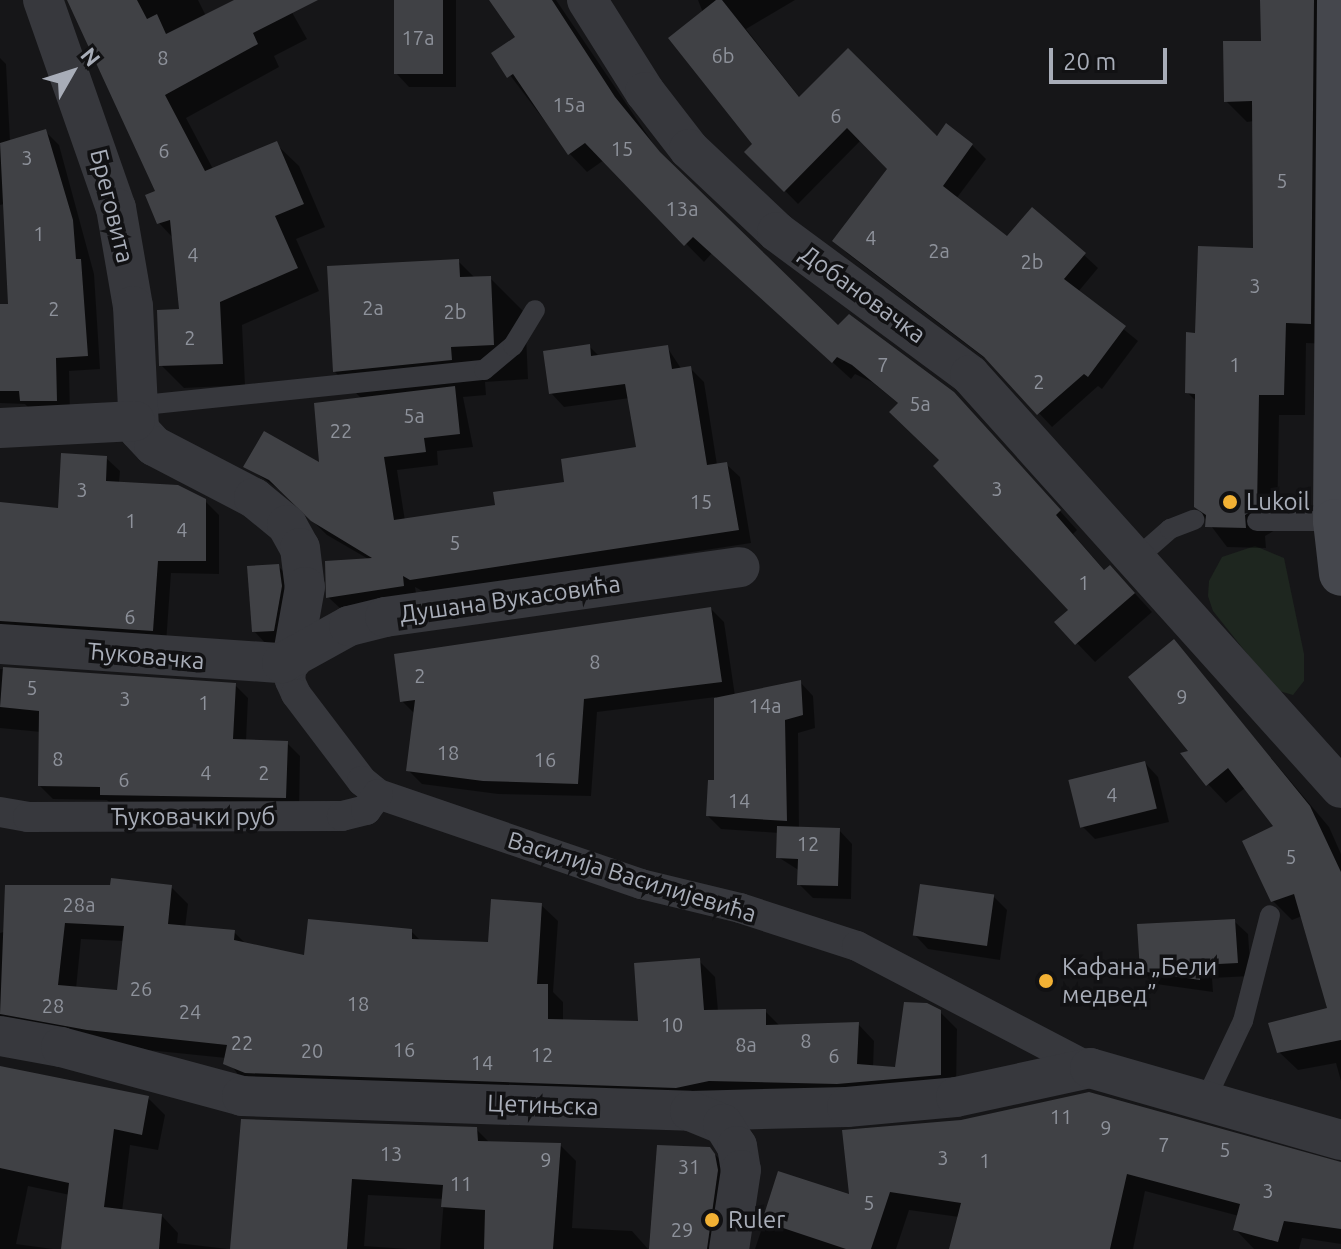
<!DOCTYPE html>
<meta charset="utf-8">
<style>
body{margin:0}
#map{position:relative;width:1341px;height:1249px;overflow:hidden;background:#161618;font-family:Ubuntu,sans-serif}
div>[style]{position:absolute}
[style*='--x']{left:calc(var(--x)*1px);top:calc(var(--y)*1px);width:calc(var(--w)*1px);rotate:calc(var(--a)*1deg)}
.green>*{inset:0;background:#1e261f}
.shadow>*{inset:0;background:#0007}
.building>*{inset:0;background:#404145;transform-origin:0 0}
.service>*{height:20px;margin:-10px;padding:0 10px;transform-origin:10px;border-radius:10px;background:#37383d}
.pedestrian>*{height:30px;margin:-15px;padding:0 15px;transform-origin:15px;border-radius:15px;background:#37383d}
.minor>*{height:40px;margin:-20px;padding:0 20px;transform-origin:20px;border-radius:20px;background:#37383d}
.secondary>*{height:44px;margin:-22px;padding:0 22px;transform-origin:22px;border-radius:22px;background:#45474d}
.dots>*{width:22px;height:22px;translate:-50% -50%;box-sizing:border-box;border:4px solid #111113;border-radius:50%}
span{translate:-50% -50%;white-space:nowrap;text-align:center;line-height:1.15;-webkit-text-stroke:7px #111113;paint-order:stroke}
.number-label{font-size:20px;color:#8e929b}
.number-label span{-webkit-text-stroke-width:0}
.street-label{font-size:24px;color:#a8adb8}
.poi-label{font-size:24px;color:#a8adb8}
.left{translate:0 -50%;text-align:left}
.north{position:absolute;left:32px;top:32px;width:80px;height:80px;-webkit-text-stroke:6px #111113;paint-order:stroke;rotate:51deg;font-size:22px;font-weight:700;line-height:32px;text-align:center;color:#a8adb8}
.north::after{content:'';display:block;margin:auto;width:28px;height:36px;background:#a8adb8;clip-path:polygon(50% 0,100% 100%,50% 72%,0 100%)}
.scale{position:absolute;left:1049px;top:48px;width:118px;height:36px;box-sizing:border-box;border:4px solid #a8adb8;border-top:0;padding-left:10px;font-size:24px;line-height:28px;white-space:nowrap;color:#a8adb8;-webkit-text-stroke:6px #111113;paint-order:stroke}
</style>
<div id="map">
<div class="green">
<i style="clip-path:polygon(1255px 546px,1284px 558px,1304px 654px,1304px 681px,1293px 695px,1276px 690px,1213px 611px,1208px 596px,1209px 581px,1222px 557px)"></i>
</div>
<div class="shadow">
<i style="clip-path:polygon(70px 0,198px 0,206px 16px,238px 0,285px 0,307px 39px,274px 56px,279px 67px,186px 118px,213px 169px,276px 144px,299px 166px,325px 227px,296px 239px,319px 291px,242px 325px,245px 385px,184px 388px,161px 365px,181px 311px,174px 239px,159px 223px,158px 192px)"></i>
<i style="clip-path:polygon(396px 0,456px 0,456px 87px,409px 87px,396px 73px)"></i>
<i style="clip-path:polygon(492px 0,556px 0,665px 161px,838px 328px,972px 413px,1077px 530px,1073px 534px,1106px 572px,1128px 586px,1152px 612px,1095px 662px,1057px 622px,1071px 610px,899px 404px,872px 382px,855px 374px,851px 379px,712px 253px,704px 262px,604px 160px,587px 172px,569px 153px,494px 54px,517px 38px)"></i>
<i style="clip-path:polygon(698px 0,795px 0,746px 29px,800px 98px,972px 145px,986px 159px,956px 199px,1007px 239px,1084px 255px,1098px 268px,1078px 292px,1138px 341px,1102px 389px,1098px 386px,1052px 427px,995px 366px,848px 254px,835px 241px,890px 169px,861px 140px,798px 204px,747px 152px,755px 144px)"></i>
<i style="clip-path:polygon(1262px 0,1334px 0,1331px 344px,1306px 343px,1305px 415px,1279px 415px,1277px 529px,1265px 536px,1266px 548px,1227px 547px,1196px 506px,1197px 402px,1187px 392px,1197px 335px,1255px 250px,1254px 121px,1247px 122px,1226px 101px,1263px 43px)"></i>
<i style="clip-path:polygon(0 58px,6px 64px,10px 142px,45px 131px,59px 145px,94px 274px,100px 369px,69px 371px,70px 413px,35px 414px,25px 404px,0 403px,0 306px,10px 306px,4px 204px,0 205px)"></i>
<i style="clip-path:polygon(458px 261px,475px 278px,490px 278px,525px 313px,528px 379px,485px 382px,486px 395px,463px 397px,473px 447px,437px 451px,438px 465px,397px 470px,405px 521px,497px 507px,567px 484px,638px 449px,630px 398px,564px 407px,551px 393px,589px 346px,600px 357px,667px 347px,682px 370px,690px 368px,704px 382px,717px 465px,726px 464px,740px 477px,751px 543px,426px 593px,415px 587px,417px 599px,342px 610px,328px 597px,370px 560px,327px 535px,284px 493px,246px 466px,321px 466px,362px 399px,335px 372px)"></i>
<i style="clip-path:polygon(106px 458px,120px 471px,119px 483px,205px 501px,219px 515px,219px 574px,171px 573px,166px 644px,0 642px,0 504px,60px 511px)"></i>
<i style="clip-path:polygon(278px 566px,292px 580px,287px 643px,267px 645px,254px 631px)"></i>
<i style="clip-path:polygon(711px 609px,724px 622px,735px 696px,800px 682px,813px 696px,815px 728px,798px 733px,799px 829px,839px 830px,852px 844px,851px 899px,813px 898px,799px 884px,800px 871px,778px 857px,779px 833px,721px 829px,708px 816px,716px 782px,716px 697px,597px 712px,591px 796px,498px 794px,422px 784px,408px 770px,415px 714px,402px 701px)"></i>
<i style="clip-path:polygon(1174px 642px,1329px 827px,1341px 854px,1341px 1081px,1336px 1063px,1298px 1070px,1279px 1052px,1330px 1009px,1302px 916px,1292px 920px,1273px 901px,1276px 827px,1245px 788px,1226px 803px,1208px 784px,1192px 752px)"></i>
<i style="clip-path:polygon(0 669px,235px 685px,248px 698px,246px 741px,287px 743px,300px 756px,299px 811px,115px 808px,107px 800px,53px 799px,40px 786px,41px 732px,0 728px)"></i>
<i style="clip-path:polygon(1145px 763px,1158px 777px,1169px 822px,1095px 839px,1081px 825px)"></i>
<i style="clip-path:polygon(evenodd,171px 887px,188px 904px,185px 928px,234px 932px,247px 945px,306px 957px,411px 931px,422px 942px,490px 944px,541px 905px,558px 921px,553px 992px,563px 1002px,563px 1021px,640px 1023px,699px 961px,715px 977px,718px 1011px,765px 1011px,780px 1026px,858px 1024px,874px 1041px,873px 1068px,896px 1070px,940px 1012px,957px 1029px,956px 1091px,694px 1103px,242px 1080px,226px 1058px,0 1035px,0 933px,171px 887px,81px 939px,124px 941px,119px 992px,76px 989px,81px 939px)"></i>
<i style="clip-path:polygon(993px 896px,1007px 910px,1000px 960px,928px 949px,915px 935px)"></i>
<i style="clip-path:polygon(1234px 921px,1248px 934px,1251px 976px,1212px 978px,1213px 992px,1156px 984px,1142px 970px)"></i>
<i style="clip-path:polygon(0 1068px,148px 1098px,165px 1115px,158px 1150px,130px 1145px,122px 1212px,162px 1216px,178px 1233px,177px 1243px,228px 1249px,63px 1249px,70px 1195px,28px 1186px,16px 1244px,53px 1249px,0 1249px)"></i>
<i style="clip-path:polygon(243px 1121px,476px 1129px,490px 1143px,560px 1145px,576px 1161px,572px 1228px,632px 1231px,648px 1249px,440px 1249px,444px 1199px,368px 1195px,364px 1246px,408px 1249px,232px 1249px)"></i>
<i style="clip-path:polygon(844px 1132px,1341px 1163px,1341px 1244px,1302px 1238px,1299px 1249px,1254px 1249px,1236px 1230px,1239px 1216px,1145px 1191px,1133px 1249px,951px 1249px,959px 1217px,909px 1210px,896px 1249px,755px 1249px,780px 1174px,852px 1197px)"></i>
<i style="clip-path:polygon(709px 1149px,723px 1162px,722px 1249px,653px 1249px)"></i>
</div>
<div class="building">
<i style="clip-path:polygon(67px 0,137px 0,147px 19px,157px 14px,166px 34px,234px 0,318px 0,253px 33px,258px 44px,165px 95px,205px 171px,277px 141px,304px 204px,275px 216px,298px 268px,220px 302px,223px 364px,159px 366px,157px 310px,179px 309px,170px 220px,157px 224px,145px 195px,155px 191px)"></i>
<i style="left:394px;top:0;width:49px;height:74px"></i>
<i style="clip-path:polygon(489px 0,552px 0,615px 97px,660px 152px,838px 325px,849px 314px,954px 392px,1061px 510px,1056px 515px,1104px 570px,1110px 565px,1135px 593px,1075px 645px,1054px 622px,1068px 610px,933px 466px,939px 460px,889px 412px,898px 403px,852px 365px,837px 357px,832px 363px,693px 237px,684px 246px,585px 143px,568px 155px,513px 74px,507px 78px,491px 53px,515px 37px)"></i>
<i style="clip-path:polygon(716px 0,722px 0,799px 97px,848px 48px,937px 136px,946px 123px,973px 144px,943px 186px,1007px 236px,1032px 207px,1086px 253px,1064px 279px,1126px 326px,1088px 377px,1084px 374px,1037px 415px,984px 357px,832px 241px,887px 169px,847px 128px,784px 192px,744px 152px,752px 144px,668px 38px)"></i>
<i style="clip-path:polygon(1260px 0,1314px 0,1311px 324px,1286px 323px,1284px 395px,1259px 395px,1257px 508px,1245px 515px,1246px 528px,1205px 527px,1206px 515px,1194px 507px,1195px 394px,1185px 393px,1186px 332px,1195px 333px,1198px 246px,1253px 248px,1252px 101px,1224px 102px,1223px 41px,1261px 41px)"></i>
<i style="clip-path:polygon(46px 129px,73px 220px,76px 259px,81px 259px,88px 356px,56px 358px,57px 401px,20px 401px,19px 391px,0 391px,0 304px,8px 304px,0 143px)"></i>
<i style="clip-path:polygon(459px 259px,460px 277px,491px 276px,494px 345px,451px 347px,452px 360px,333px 372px,327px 266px)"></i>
<i style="clip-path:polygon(590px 344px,591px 356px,668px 345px,672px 369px,691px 366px,707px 465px,727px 462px,739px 530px,410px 580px,403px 576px,404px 586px,326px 598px,325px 561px,372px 558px,311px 521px,269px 480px,243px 467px,264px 431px,319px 462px,314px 403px,455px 386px,460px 434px,424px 438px,426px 452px,384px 457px,394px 520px,495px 505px,493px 492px,564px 482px,561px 459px,636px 447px,625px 384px,549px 394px,543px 351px)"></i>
<i style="clip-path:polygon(61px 453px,107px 456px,106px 481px,178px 485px,206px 499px,206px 561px,158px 561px,153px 631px,0 621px,0 502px,58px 508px)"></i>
<i style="clip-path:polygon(279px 564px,282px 586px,274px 631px,252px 632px,247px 566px)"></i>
<i style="clip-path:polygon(711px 607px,722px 682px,584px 699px,578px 784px,483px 781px,406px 771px,415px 700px,400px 702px,394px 654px)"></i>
<i style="clip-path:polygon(1174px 639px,1310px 806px,1341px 872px,1341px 1040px,1277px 1053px,1268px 1023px,1327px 1008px,1294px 894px,1271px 902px,1242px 841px,1273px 826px,1228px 768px,1206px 786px,1180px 753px,1188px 751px,1128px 677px)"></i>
<i style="clip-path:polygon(3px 667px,236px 683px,233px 739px,288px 741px,286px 798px,100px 795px,100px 787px,38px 786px,39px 711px,0 707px)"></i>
<i style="clip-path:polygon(801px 680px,803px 715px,785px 720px,787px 821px,706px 816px,708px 780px,714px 780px,714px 698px)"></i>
<i style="left:1145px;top:761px;width:49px;height:79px;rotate:76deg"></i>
<i style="clip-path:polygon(777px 826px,840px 828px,838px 886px,797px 885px,798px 859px,776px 858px)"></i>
<i style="clip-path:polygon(evenodd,111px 878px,172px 885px,168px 924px,235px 930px,234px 940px,304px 955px,308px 919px,412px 929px,412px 939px,488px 942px,491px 899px,542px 903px,537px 984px,548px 984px,548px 1019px,638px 1021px,634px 963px,700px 958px,704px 1010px,766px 1009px,766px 1025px,859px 1022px,857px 1064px,895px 1067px,904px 1002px,927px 1003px,941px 1010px,941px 1075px,837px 1084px,709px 1081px,676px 1088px,245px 1073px,223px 1064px,227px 1045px,87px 1030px,0 1014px,5px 885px,110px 885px,111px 878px,65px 923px,124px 926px,117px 990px,58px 985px,65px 923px)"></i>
<i style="left:920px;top:884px;width:75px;height:52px;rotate:8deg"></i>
<i style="clip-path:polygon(1235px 919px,1238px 963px,1199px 965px,1200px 980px,1140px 971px,1137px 924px)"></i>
<i style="clip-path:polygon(0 1066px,149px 1096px,142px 1135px,114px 1129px,104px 1207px,162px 1214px,159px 1249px,61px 1249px,69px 1183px,0 1168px)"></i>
<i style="clip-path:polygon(1089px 1092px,1341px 1162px,1341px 1229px,1284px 1221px,1278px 1242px,1233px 1230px,1240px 1204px,1127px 1174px,1110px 1249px,949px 1249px,961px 1203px,890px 1192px,871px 1249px,846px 1249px,762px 1221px,778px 1171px,849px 1194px,842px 1130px,961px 1120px)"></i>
<i style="clip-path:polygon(241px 1119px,477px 1127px,478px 1141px,561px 1143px,553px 1249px,484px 1249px,485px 1210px,441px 1207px,443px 1185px,352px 1179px,347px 1249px,230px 1249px)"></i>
<i style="clip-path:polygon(657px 1145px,710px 1147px,715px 1154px,718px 1170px,707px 1249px,649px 1249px)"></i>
</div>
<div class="service">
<i style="--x:134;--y:406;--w:352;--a:-5.9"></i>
<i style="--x:484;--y:370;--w:38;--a:-40"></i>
<i style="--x:513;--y:346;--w:42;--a:-58.6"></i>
<i style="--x:1257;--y:521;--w:78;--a:0"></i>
<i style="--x:1137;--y:558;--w:44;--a:-41.3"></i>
<i style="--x:1170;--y:529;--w:26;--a:-21"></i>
<i style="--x:1204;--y:1103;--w:91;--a:-64.6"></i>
<i style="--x:1243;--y:1021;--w:109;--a:-75.7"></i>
</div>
<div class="pedestrian">
<i style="--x:292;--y:660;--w:21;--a:95"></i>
<i style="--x:290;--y:681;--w:14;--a:65"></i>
<i style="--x:296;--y:694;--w:109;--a:52.8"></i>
<i style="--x:362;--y:781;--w:21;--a:39"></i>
<i style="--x:378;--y:794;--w:278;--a:18.9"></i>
<i style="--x:641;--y:884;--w:102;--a:13.6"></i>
<i style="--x:740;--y:908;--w:123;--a:18"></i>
<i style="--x:857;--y:946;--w:263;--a:27.6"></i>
<i style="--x:0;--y:812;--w:28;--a:10"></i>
<i style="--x:28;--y:817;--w:314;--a:-0.2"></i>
<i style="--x:342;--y:816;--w:25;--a:-14"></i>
<i style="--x:366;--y:810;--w:20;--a:-53"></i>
</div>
<div class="minor">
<i style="--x:43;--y:0;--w:220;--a:70.7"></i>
<i style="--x:116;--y:208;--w:99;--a:80.2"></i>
<i style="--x:133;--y:306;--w:124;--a:87.2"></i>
<i style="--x:139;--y:430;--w:22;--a:47"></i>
<i style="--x:154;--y:446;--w:113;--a:27.5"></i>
<i style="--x:254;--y:498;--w:43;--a:39.3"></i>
<i style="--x:287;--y:525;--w:26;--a:61"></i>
<i style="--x:300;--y:548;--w:39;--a:83"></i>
<i style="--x:305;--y:587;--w:74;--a:100.1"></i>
<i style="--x:587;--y:0;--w:109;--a:57.8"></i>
<i style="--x:645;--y:92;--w:72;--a:52.3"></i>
<i style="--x:689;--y:149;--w:121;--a:43.3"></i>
<i style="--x:777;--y:232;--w:240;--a:36.5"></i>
<i style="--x:970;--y:375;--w:555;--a:48.07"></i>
<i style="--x:0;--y:428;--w:135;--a:-3"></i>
<i style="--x:0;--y:644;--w:283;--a:3.9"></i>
<i style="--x:282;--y:663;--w:77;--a:-28.9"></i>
<i style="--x:349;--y:626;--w:37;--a:-14"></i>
<i style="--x:385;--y:617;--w:358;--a:-8"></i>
<i style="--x:0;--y:1036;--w:62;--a:10.2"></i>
<i style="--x:61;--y:1047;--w:188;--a:15.1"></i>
<i style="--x:242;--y:1096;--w:448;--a:1.9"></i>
<i style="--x:690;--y:1111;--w:157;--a:-1.5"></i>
<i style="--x:847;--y:1107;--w:109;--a:-5.2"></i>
<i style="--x:956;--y:1097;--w:137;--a:-12.2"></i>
<i style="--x:1090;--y:1068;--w:261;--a:16"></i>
<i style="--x:690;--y:1111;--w:35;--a:22"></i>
<i style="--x:723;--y:1124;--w:26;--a:58"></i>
<i style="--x:737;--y:1146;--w:24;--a:81"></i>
<i style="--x:741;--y:1170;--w:80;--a:98.6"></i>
</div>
<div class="secondary">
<i style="--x:1339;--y:0;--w:521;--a:90.44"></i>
<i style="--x:1335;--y:521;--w:53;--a:83.5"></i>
</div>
<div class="dots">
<i style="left:1230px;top:502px;background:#f2b134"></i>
<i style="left:1046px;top:981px;background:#f2b134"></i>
<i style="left:712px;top:1220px;background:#f2b134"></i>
</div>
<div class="number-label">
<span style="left:418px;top:37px">17a</span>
<span style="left:723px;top:55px">6b</span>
<span style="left:163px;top:57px">8</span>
<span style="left:569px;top:104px">15a</span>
<span style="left:836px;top:115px">6</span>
<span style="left:622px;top:148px">15</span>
<span style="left:164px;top:150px">6</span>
<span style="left:27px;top:157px">3</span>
<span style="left:1282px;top:180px">5</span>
<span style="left:682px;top:208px">13a</span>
<span style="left:39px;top:233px">1</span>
<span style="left:871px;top:237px">4</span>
<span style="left:939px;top:250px">2a</span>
<span style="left:193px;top:254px">4</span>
<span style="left:1032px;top:261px">2b</span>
<span style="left:1255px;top:285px">3</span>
<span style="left:373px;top:307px">2a</span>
<span style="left:54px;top:308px">2</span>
<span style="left:455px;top:311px">2b</span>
<span style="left:190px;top:337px">2</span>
<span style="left:883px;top:364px">7</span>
<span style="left:1235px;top:364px">1</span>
<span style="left:1039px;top:381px">2</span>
<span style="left:920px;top:403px">5a</span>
<span style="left:414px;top:415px">5a</span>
<span style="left:341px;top:430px">22</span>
<span style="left:997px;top:488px">3</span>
<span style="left:82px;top:489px">3</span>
<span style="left:701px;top:501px">15</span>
<span style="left:131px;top:520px">1</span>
<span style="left:182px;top:529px">4</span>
<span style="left:455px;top:542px">5</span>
<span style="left:1084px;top:582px">1</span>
<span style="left:130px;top:616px">6</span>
<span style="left:595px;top:661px">8</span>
<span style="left:420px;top:675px">2</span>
<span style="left:32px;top:687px">5</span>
<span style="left:1182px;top:696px">9</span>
<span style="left:125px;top:698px">3</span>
<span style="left:204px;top:702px">1</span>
<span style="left:765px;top:705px">14a</span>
<span style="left:448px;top:752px">18</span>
<span style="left:58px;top:758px">8</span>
<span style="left:545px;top:759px">16</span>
<span style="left:206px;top:772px">4</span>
<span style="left:264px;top:772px">2</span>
<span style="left:124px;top:779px">6</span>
<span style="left:1112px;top:794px">4</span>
<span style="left:739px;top:800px">14</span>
<span style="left:808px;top:843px">12</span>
<span style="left:1291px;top:856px">5</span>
<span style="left:79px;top:904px">28a</span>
<span style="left:141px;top:988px">26</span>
<span style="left:358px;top:1003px">18</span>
<span style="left:53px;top:1005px">28</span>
<span style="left:190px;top:1011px">24</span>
<span style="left:672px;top:1024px">10</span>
<span style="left:806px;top:1040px">8</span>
<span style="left:242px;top:1042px">22</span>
<span style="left:746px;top:1044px">8a</span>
<span style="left:404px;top:1049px">16</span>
<span style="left:312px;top:1050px">20</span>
<span style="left:542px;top:1054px">12</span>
<span style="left:834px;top:1055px">6</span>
<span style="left:482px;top:1062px">14</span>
<span style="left:1061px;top:1116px">11</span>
<span style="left:1106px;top:1127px">9</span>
<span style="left:1164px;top:1144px">7</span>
<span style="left:1225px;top:1149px">5</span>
<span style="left:391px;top:1153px">13</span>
<span style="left:943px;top:1157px">3</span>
<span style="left:546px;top:1159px">9</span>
<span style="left:985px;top:1160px">1</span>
<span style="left:689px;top:1166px">31</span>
<span style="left:461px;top:1183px">11</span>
<span style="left:1268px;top:1190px">3</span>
<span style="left:869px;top:1202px">5</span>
<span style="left:682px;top:1229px">29</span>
</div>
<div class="street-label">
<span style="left:112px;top:206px;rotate:76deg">Бреговита</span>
<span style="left:863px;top:294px;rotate:36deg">Добановачка</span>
<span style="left:510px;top:599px;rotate:-8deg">Душана Вукасовића</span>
<span style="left:146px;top:656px;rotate:5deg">Ћуковачка</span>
<span style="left:193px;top:817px">Ћуковачки руб</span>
<span style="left:632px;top:877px;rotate:17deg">Василија Василијевића</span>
<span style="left:543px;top:1105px;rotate:2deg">Цетињска</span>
</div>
<div class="poi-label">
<span class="left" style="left:1246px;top:502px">Lukoil</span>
<span class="left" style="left:1062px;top:981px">Кафана „Бели<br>медвед”</span>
<span class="left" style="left:728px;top:1220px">Ruler</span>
</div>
<div class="north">N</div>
<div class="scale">20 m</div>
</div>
